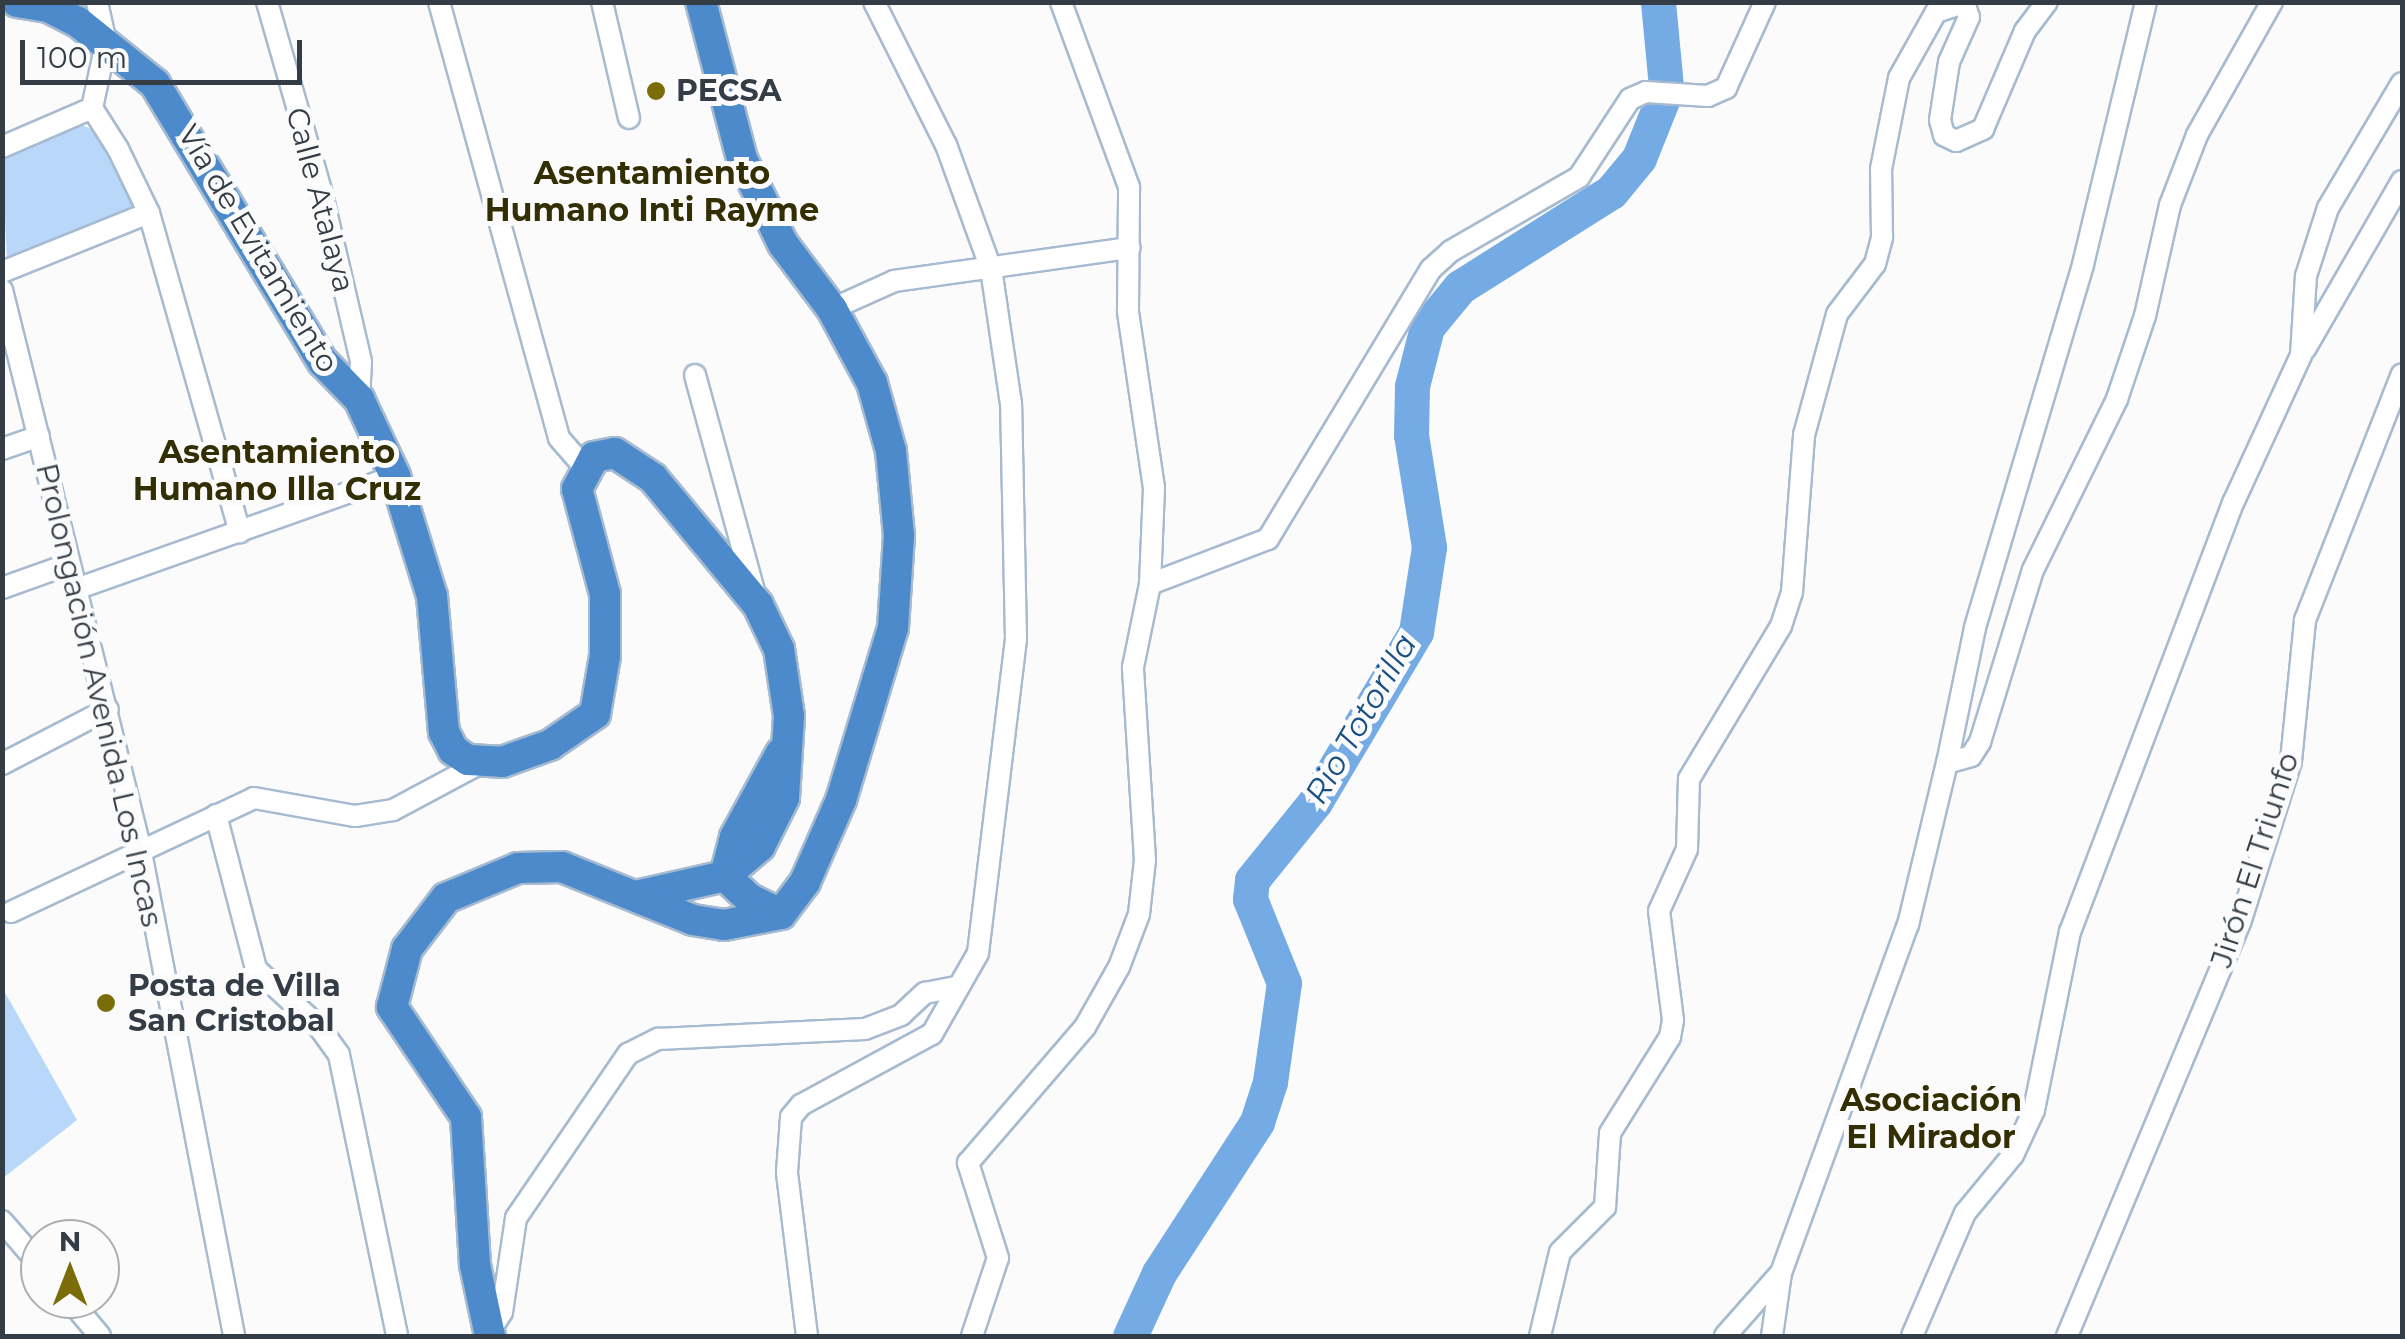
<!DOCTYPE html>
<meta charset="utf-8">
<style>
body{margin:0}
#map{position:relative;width:2405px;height:1339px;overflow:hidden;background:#fbfbfb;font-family:Montserrat,sans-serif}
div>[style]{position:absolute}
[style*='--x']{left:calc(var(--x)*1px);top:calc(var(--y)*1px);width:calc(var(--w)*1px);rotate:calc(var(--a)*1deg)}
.green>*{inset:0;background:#b8d7f9}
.river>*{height:35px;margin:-17.5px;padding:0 17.5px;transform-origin:17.5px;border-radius:17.5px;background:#75abe5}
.roads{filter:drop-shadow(2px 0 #a6bad0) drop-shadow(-2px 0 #a6bad0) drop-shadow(0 2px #a6bad0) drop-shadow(0 -2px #a6bad0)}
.minor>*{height:20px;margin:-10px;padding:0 10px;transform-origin:10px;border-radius:10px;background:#fff}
.highway>*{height:30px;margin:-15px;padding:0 15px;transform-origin:15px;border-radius:15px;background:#4c8acc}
.dots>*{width:28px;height:28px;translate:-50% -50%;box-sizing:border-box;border:5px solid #fbfbfb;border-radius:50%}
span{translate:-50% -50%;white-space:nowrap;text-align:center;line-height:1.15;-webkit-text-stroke:10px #fbfbfb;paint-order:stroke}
.poi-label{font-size:30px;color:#343c46;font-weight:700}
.left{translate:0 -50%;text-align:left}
.street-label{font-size:30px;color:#343c46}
.neighbourhood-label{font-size:32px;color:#342e03;font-weight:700}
.water-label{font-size:32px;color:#185086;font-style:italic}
.frame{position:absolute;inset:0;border:5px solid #343c46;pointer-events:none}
.north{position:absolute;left:20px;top:1219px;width:100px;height:100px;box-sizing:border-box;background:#fbfbfb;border:2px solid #abafb3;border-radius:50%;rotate:0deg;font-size:28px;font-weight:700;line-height:40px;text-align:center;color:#343c46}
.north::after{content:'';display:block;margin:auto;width:35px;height:45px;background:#7a6d09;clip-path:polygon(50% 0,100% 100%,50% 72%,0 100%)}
.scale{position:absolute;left:20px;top:40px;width:282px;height:45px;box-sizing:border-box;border:5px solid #343c46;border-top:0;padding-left:12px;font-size:30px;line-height:35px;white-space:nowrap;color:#343c46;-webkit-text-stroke:8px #fbfbfb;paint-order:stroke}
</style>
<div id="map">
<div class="green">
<i style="clip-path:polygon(77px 123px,103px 134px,136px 201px,131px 211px,7px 262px,2px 153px)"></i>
<i style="clip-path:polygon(3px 989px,77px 1120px,3px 1178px,2px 1178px)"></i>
</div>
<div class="river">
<i style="--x:1658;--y:2;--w:85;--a:84.6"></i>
<i style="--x:1130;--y:1336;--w:69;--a:-65.3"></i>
<i style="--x:1159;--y:1273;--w:180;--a:-57"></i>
<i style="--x:1257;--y:1122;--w:42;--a:-72"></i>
<i style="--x:1270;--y:1082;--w:100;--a:-82"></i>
<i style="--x:1284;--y:983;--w:91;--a:-112"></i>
<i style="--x:1250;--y:899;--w:19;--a:-84"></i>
<i style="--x:1252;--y:880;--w:100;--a:-51.1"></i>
<i style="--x:1315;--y:802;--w:198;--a:-59.3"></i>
<i style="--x:1416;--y:632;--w:86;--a:-81.3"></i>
<i style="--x:1429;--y:547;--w:113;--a:-99.1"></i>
<i style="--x:1411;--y:435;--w:49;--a:-88.8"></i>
<i style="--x:1412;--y:386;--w:61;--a:-75.7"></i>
<i style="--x:1427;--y:327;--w:52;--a:-50.5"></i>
<i style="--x:1460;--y:287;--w:178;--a:-32.2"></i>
<i style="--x:1611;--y:192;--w:44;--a:-50.5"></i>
<i style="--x:1639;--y:158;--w:70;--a:-68.2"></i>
</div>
<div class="roads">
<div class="minor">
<i style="--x:267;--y:2;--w:200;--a:74"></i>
<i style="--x:322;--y:194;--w:172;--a:76.9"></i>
<i style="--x:361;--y:362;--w:37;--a:93"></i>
<i style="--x:439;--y:2;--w:452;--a:74.6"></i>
<i style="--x:559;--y:438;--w:40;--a:49"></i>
<i style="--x:602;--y:2;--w:119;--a:76.9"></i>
<i style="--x:1964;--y:2;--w:16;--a:72"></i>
<i style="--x:1969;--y:17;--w:49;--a:114"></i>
<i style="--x:1949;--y:62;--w:59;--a:98.8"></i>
<i style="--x:1940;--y:120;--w:16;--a:75"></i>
<i style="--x:1944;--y:135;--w:13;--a:27"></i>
<i style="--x:1956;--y:141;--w:30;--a:-24"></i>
<i style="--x:1983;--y:129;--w:107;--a:-66.8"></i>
<i style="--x:2025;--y:31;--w:36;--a:-53"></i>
<i style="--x:2146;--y:2;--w:270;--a:103.5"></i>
<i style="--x:2083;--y:265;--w:379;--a:106.6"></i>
<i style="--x:1975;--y:628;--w:138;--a:101.7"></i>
<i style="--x:1947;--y:763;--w:25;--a:-16"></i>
<i style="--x:1971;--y:756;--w:17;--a:-57"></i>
<i style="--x:1980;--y:742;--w:180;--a:-72.9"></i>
<i style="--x:2033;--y:570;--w:191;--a:-63.8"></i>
<i style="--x:2117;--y:399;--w:88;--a:-71.4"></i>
<i style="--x:2145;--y:316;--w:114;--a:-77.3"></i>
<i style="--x:2170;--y:205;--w:75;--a:-68.9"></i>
<i style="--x:2197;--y:135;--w:153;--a:-60.6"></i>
<i style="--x:92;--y:108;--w:66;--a:-77.8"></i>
<i style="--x:106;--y:43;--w:42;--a:-102.4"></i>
<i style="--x:2;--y:147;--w:98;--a:-23.4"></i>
<i style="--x:92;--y:108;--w:49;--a:57.6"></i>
<i style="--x:118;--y:149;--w:71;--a:64.2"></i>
<i style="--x:149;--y:213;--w:332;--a:74.1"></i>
<i style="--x:2;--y:272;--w:158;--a:-21.9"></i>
<i style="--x:2;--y:290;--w:574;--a:76.08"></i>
<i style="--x:140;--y:847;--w:498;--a:79.1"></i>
<i style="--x:832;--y:309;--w:68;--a:-24.3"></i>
<i style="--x:894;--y:281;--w:238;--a:-8"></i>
<i style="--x:2305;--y:349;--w:194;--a:-60"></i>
<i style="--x:695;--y:375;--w:228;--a:74.7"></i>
<i style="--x:2;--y:449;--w:39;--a:-19"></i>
<i style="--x:1150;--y:584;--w:126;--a:-20.9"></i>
<i style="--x:1268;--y:539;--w:315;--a:-58.9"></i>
<i style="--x:1431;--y:269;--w:27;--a:-42"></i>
<i style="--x:1451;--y:251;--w:148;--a:-30"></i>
<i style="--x:1579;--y:177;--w:93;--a:-56.8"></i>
<i style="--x:1630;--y:99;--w:17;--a:-24"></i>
<i style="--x:1646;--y:92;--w:62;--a:3.7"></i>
<i style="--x:1708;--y:96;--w:20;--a:-24"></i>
<i style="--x:1726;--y:88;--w:94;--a:-65.6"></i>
<i style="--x:2;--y:588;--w:71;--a:-19.7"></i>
<i style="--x:76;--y:589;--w:338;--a:-19.5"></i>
<i style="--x:2;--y:764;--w:119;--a:-27.4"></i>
<i style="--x:216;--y:815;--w:159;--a:75.4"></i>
<i style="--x:256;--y:969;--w:86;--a:42.6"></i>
<i style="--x:319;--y:1027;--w:34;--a:54"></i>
<i style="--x:339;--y:1055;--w:287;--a:78.3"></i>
<i style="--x:11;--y:912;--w:268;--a:-25.1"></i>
<i style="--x:254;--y:798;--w:103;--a:10.1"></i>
<i style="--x:355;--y:816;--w:38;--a:-9"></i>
<i style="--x:393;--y:810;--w:102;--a:-28.1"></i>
<i style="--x:2;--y:1221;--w:58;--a:49.2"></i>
<i style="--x:69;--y:1299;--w:48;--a:50"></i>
<i style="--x:489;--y:1332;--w:24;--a:-57"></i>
<i style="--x:502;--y:1312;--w:95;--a:-81.5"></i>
<i style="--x:516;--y:1218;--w:199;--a:-55.7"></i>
<i style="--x:628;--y:1054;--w:34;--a:-27"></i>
<i style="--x:658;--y:1039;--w:207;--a:-2.8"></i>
<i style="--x:865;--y:1029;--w:39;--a:-21"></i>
<i style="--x:901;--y:1015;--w:33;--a:-43"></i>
<i style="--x:925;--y:993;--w:31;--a:-11"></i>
<i style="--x:807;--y:1336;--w:165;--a:-97"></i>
<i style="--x:787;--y:1172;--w:55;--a:-85.8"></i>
<i style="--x:791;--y:1117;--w:16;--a:-50"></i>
<i style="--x:801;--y:1105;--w:149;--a:-28.5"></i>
<i style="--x:932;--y:1034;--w:93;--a:-60.4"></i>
<i style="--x:978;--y:953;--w:316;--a:-83.1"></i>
<i style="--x:1016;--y:639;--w:235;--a:-91.2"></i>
<i style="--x:1011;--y:404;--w:136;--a:-98.4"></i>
<i style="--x:991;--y:269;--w:132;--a:-109.9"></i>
<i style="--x:946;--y:145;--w:160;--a:-116.7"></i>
<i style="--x:972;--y:1336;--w:82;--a:-71.6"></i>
<i style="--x:998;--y:1258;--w:100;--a:-107.5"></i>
<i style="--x:968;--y:1163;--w:179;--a:-49.3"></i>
<i style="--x:1085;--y:1027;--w:69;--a:-60.5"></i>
<i style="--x:1119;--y:967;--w:57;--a:-69.3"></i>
<i style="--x:1139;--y:914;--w:54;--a:-83.7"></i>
<i style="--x:1145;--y:860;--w:193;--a:-93.6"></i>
<i style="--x:1133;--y:667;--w:85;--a:-78.4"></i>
<i style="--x:1150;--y:584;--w:96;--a:-87.6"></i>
<i style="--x:1154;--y:488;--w:179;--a:-98.4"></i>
<i style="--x:1128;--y:311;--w:124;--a:-89.5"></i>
<i style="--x:1129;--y:187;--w:197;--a:-110.2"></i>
<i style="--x:1540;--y:1336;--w:86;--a:-76.6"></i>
<i style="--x:1560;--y:1252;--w:64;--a:-45"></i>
<i style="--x:1605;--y:1207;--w:74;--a:-86.1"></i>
<i style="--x:1610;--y:1133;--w:113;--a:-58"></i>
<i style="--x:1670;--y:1037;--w:17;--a:-80"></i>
<i style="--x:1673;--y:1020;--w:110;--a:-97.3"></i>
<i style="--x:1659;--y:911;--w:68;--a:-65.7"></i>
<i style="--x:1687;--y:849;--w:70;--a:-88.4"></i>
<i style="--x:1689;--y:779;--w:179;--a:-59"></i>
<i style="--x:1781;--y:626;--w:36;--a:-72"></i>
<i style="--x:1792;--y:592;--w:157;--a:-85.6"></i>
<i style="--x:1804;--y:435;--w:125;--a:-74.7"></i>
<i style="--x:1837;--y:314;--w:63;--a:-52.8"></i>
<i style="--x:1875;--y:264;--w:28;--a:-75"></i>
<i style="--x:1882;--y:237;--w:68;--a:-90.8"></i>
<i style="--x:1881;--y:169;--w:93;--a:-78.8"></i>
<i style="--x:1899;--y:78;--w:76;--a:-60.7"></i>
<i style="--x:1936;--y:12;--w:29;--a:-18"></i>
<i style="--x:1725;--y:1336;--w:81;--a:-48.5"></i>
<i style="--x:1772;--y:1336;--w:64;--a:-81.9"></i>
<i style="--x:1781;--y:1273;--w:370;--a:-70"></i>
<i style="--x:1908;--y:925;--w:167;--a:-76.5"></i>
<i style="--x:1912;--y:1336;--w:134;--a:-66.7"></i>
<i style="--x:1965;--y:1213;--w:75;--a:-50.4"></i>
<i style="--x:2013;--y:1155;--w:50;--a:-65"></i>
<i style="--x:2034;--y:1110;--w:182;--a:-78.6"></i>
<i style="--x:2070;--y:932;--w:461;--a:-69.2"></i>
<i style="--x:2234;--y:501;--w:161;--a:-65.3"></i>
<i style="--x:2301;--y:355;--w:79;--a:-86.4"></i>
<i style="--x:2306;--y:276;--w:71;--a:-72.1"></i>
<i style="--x:2328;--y:208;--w:145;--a:-59.4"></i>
<i style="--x:2067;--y:1336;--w:448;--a:-67.3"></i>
<i style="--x:2240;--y:923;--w:170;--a:-72.5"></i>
<i style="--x:2291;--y:761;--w:142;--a:-84.3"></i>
<i style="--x:2305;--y:620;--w:264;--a:-68.5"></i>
</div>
<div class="highway">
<i style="--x:17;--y:2;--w:31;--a:9"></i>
<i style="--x:48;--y:7;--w:34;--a:27"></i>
<i style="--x:78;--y:22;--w:99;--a:38.8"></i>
<i style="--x:155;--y:84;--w:325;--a:58.9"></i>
<i style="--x:323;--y:362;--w:52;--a:45.8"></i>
<i style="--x:359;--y:399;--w:85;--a:64.9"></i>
<i style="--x:395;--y:476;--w:126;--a:72.9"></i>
<i style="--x:432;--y:596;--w:137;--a:85"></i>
<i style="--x:444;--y:732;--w:20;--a:63"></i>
<i style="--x:453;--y:750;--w:18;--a:34"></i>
<i style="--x:468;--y:760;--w:34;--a:3"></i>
<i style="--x:502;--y:762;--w:51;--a:-19.5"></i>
<i style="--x:550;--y:745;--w:55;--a:-34.6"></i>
<i style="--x:595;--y:714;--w:59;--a:-80.2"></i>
<i style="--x:605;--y:656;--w:62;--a:-90"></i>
<i style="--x:605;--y:594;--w:109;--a:-104.9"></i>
<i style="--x:577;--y:489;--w:36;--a:-62"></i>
<i style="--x:594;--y:457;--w:21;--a:-11"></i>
<i style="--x:615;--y:453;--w:45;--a:33.3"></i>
<i style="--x:653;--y:478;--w:165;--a:50.4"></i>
<i style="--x:758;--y:605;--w:49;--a:64.5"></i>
<i style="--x:779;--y:649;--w:68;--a:81.5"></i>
<i style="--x:789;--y:716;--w:82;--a:93.5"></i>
<i style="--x:784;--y:798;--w:54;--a:116.6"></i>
<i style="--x:760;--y:846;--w:46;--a:139.4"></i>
<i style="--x:725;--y:876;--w:91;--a:167.3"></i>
<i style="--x:725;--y:876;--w:40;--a:-75.6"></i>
<i style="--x:735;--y:837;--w:96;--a:-61.3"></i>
<i style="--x:725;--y:876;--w:34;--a:43"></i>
<i style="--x:750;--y:899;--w:34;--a:26"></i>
<i style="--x:490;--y:1336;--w:73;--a:-101.9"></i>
<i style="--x:475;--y:1265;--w:148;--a:-93.5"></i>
<i style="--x:466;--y:1117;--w:133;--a:-123.9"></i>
<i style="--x:392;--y:1007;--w:60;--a:-75.5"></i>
<i style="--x:407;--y:949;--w:64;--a:-52.6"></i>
<i style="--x:446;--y:898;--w:78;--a:-22.6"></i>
<i style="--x:518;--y:868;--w:44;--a:-1.3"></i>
<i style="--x:562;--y:867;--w:141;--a:22"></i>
<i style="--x:693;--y:920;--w:31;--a:9"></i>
<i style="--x:724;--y:925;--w:58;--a:-10.9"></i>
<i style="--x:781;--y:914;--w:40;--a:-53"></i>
<i style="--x:805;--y:882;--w:90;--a:-66.3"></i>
<i style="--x:841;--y:800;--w:180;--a:-73.2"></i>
<i style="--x:893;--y:628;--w:92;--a:-86.3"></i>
<i style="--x:899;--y:536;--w:85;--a:-95.4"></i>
<i style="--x:891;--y:451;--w:71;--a:-105.6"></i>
<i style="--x:872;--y:383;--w:84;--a:-118.4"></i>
<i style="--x:832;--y:309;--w:81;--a:-127"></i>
<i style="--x:783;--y:244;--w:94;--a:-115.8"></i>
<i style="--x:742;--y:159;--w:162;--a:-104.6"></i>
</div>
</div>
<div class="dots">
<i style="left:656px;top:91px;background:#7a6d09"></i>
<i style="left:106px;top:1003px;background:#7a6d09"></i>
</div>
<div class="poi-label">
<span class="left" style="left:676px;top:91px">PECSA</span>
<span class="left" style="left:128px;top:1003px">Posta de Villa<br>San Cristobal</span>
</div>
<div class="street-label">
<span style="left:320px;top:200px;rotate:75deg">Calle Atalaya</span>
<span style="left:258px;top:249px;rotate:59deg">Vía de Evitamiento</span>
<span style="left:99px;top:695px;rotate:77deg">Prolongación Avenida Los Incas</span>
<span style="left:2255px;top:860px;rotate:-72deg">Jirón El Triunfo</span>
</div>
<div class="neighbourhood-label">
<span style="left:652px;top:192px">Asentamiento<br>Humano Inti Rayme</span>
<span style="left:277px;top:471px">Asentamiento<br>Humano Illa Cruz</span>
<span style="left:1931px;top:1119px">Asociación<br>El Mirador</span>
</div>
<div class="water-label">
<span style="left:1361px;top:719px;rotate:-60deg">Rio Totorilla</span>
</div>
<div class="frame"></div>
<div class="north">N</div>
<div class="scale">100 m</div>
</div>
